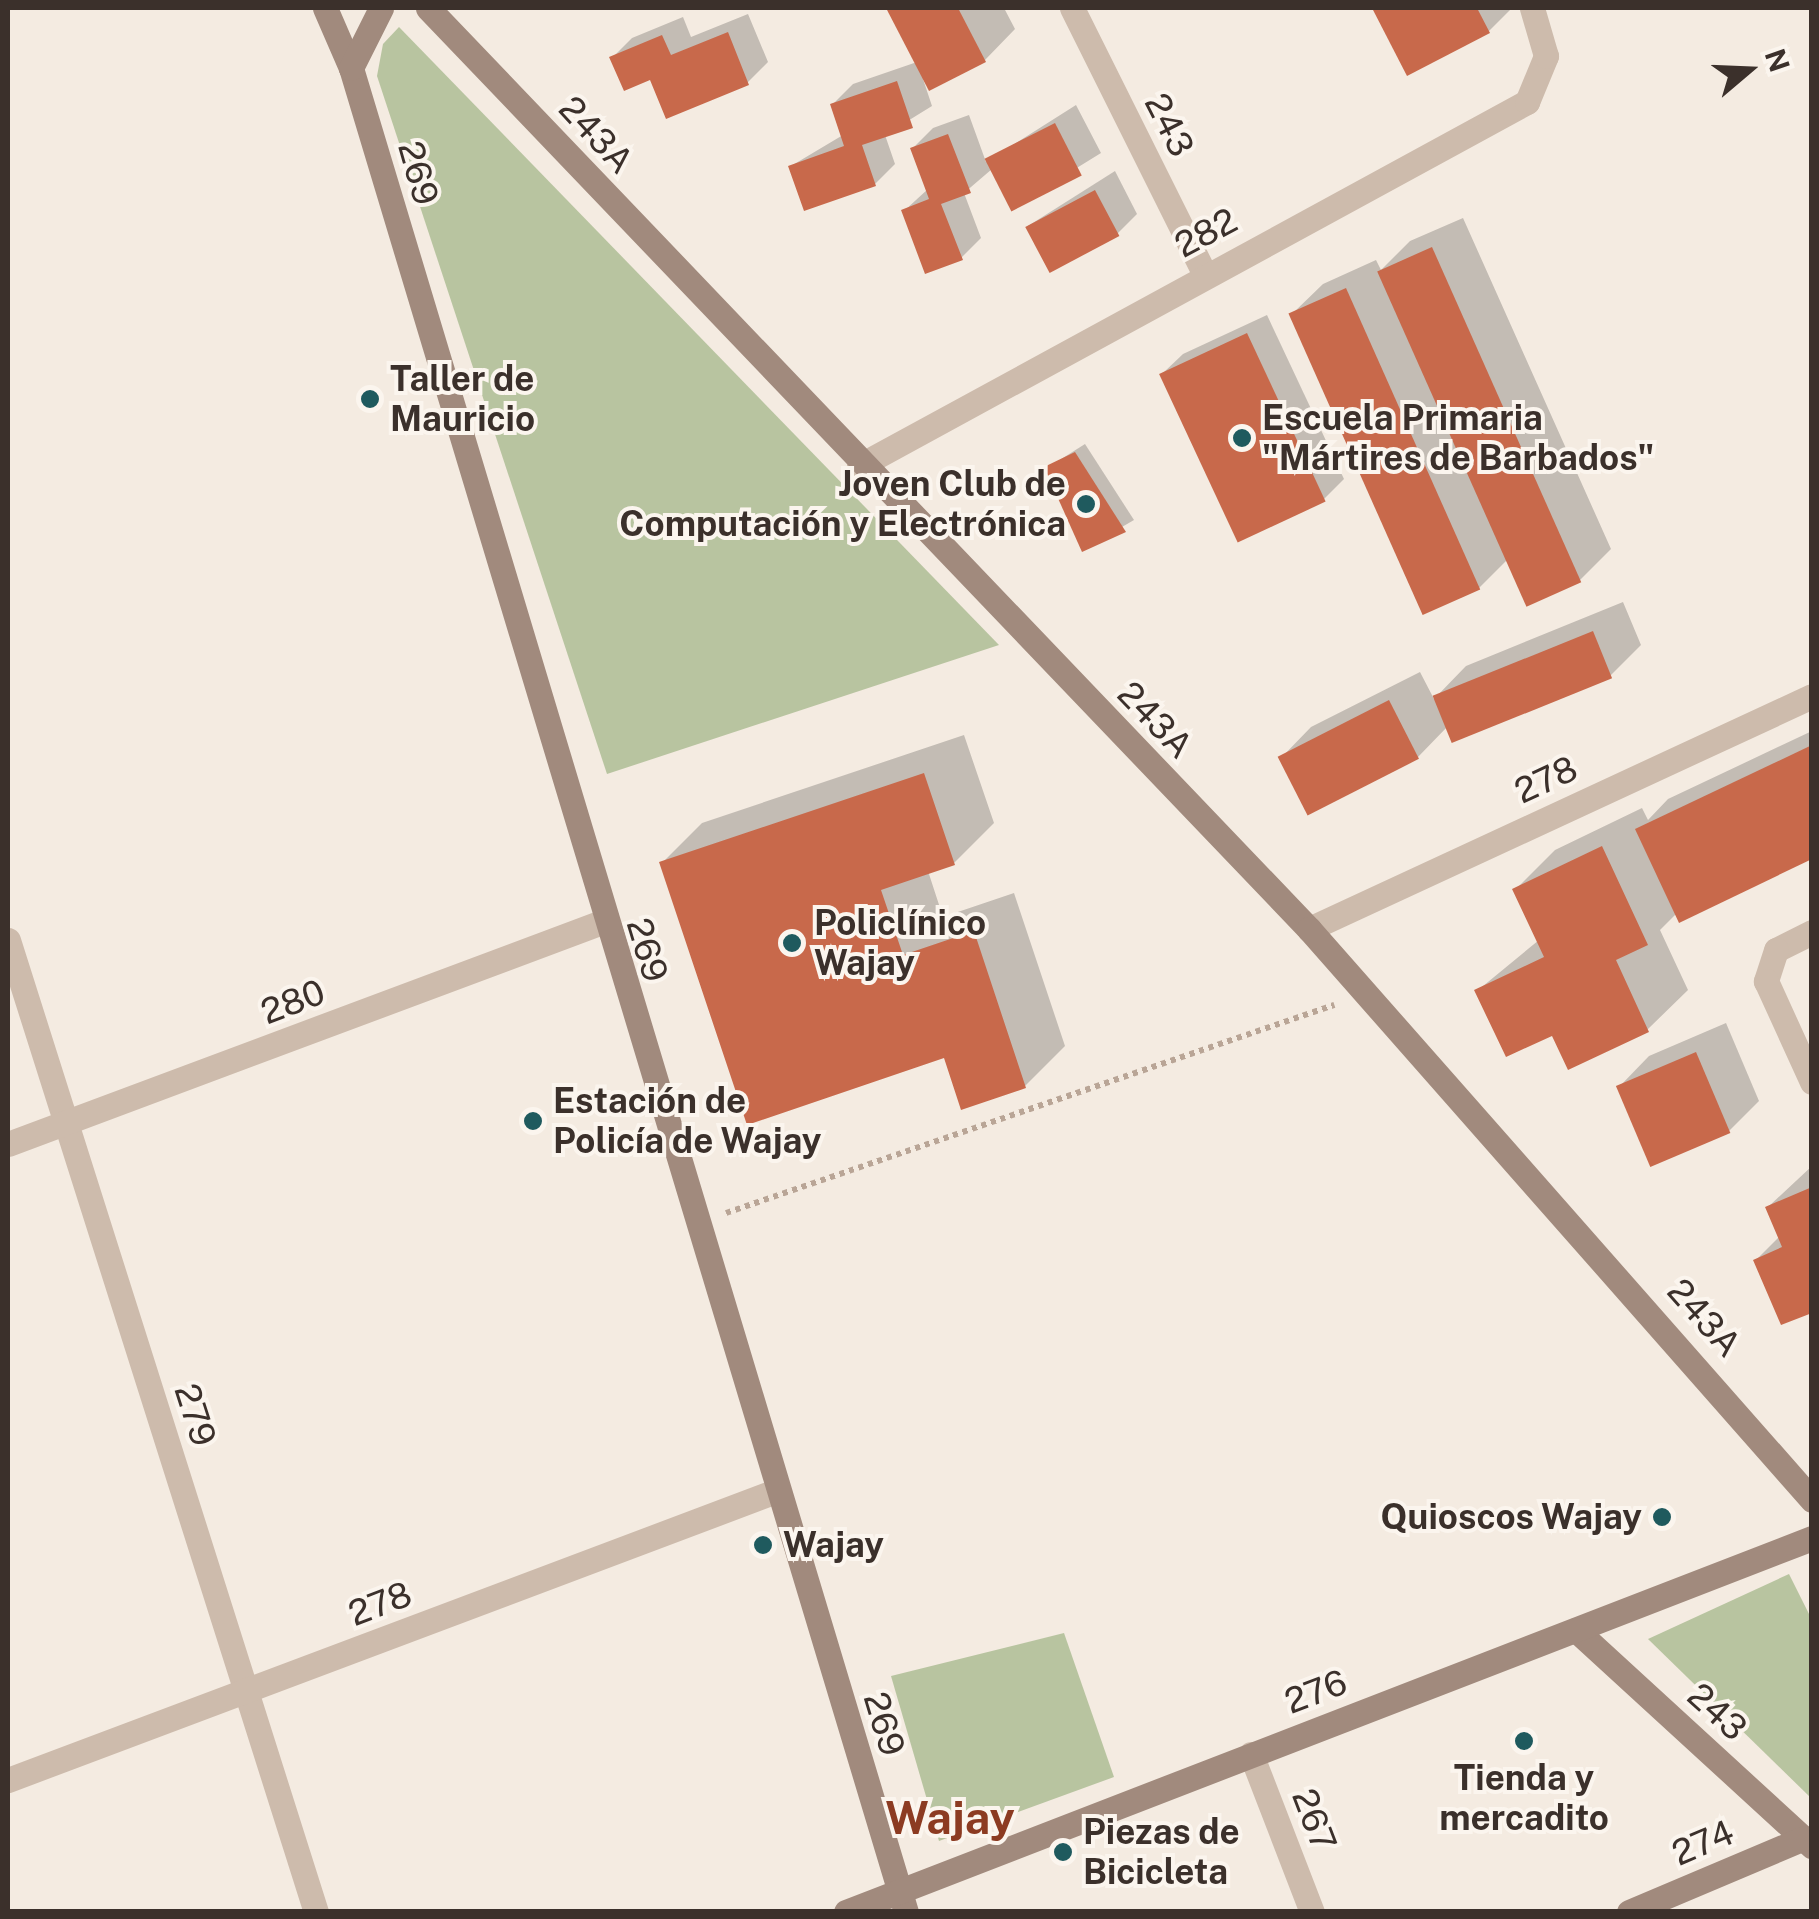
<!DOCTYPE html>
<meta charset="utf-8">
<style>
body{margin:0}
#map{position:relative;width:1819px;height:1919px;overflow:hidden;background:#f4ebe1;font-family:"Public Sans",sans-serif}
div>[style]{position:absolute}
[style*='--x']{left:calc(var(--x)*1px);top:calc(var(--y)*1px);width:calc(var(--w)*1px);rotate:calc(var(--a)*1deg)}
.green>*{inset:0;background:#b8c4a0}
.shadow>*{inset:0;background:#0003}
.building>*{inset:0;background:#c8694b;transform-origin:0 0}
.path>*{height:6px;margin-top:-3px;transform-origin:0;background:repeating-linear-gradient(90deg,#b9a596 0 5px,transparent 0 10px)}
.minor>*{height:25px;margin:-12.5px;padding:0 12.5px;transform-origin:12.5px;border-radius:12.5px;background:#cdbbac}
.secondary>*{height:25px;margin:-12.5px;padding:0 12.5px;transform-origin:12.5px;border-radius:12.5px;background:#a18a7d}
.dots>*{width:28px;height:28px;translate:-50% -50%;box-sizing:border-box;border:5px solid #fbf5ee;border-radius:50%}
span{translate:-50% -50%;white-space:nowrap;text-align:center;line-height:1.15;-webkit-text-stroke:8px #fbf5ee;paint-order:stroke}
.street-label{font-size:35px;color:#3b302b}
.poi-label{font-size:35px;color:#3b302b;font-weight:700}
.left{translate:0 -50%;text-align:left}
.right{translate:-100% -50%;text-align:right}
.district-label{font-size:45px;color:#8c3b22;font-weight:700}
.frame{position:absolute;inset:0;border:10px solid #3b302b;pointer-events:none}
.north{position:absolute;left:1699px;top:20px;width:100px;height:100px;-webkit-text-stroke:8px #fbf5ee;paint-order:stroke;rotate:71deg;font-size:28px;font-weight:700;line-height:40px;text-align:center;color:#3b302b}
.north::after{content:'';display:block;margin:auto;width:35px;height:45px;background:#3b302b;clip-path:polygon(50% 0,100% 100%,50% 72%,0 100%)}
</style>
<div id="map">
<div class="green">
<i style="clip-path:polygon(399px 27px,999px 645px,607px 774px,377px 76px,383px 44px)"></i>
<i style="clip-path:polygon(1789px 1574px,1811px 1618px,1811px 1798px,1648px 1639px)"></i>
<i style="clip-path:polygon(1064px 1633px,1114px 1777px,939px 1841px,891px 1676px)"></i>
</div>
<div class="shadow">
<i style="clip-path:polygon(889px 8px,1004px 8px,1015px 29px,985px 60px,931px 88px,923px 79px,932px 106px,885px 135px,895px 164px,875px 184px,791px 166px,843px 135px,832px 105px,853px 84px,917px 62px)"></i>
<i style="clip-path:polygon(1375px 8px,1512px 8px,1489px 31px,1408px 73px)"></i>
<i style="clip-path:polygon(748px 14px,768px 62px,748px 82px,668px 116px,651px 76px,612px 58px,632px 38px,683px 17px,691px 37px)"></i>
<i style="clip-path:polygon(1076px 105px,1101px 153px,1012px 208px,992px 169px,964px 193px,981px 238px,961px 258px,904px 211px,928px 189px,913px 148px,933px 128px,969px 115px,986px 162px)"></i>
<i style="clip-path:polygon(1115px 171px,1137px 214px,1117px 234px,1028px 226px)"></i>
<i style="clip-path:polygon(1463px 218px,1611px 549px,1580px 580px,1509px 558px,1479px 588px,1292px 314px,1323px 284px,1376px 260px,1381px 270px,1410px 241px)"></i>
<i style="clip-path:polygon(1267px 315px,1344px 479px,1323px 500px,1162px 374px,1183px 354px)"></i>
<i style="clip-path:polygon(1085px 444px,1134px 520px,1084px 549px,1047px 468px)"></i>
<i style="clip-path:polygon(1623px 602px,1641px 645px,1611px 675px,1454px 739px,1448px 726px,1418px 757px,1281px 758px,1311px 727px,1420px 672px,1434px 699px,1466px 666px)"></i>
<i style="clip-path:polygon(1812px 731px,1812px 856px,1677px 913px,1660px 930px,1688px 990px,1648px 1029px,1569px 1066px,1553px 1032px,1477px 991px,1539px 940px,1515px 890px,1555px 850px,1642px 808px,1648px 820px,1668px 799px)"></i>
<i style="clip-path:polygon(964px 735px,994px 823px,954px 863px,928px 871px,943px 917px,1014px 893px,1065px 1046px,1025px 1086px,946px 1055px,662px 863px,702px 823px)"></i>
<i style="clip-path:polygon(1726px 1023px,1759px 1101px,1729px 1131px,1619px 1087px,1649px 1056px)"></i>
<i style="clip-path:polygon(1812px 1166px,1812px 1310px,1756px 1260px,1780px 1236px,1768px 1207px)"></i>
</div>
<div class="building">
<i style="clip-path:polygon(886px 8px,958px 8px,986px 62px,929px 91px)"></i>
<i style="clip-path:polygon(1372px 8px,1477px 8px,1490px 33px,1407px 76px)"></i>
<i style="clip-path:polygon(728px 32px,749px 85px,666px 119px,650px 80px,624px 91px,609px 57px,662px 35px,671px 55px)"></i>
<i style="clip-path:polygon(897px 81px,913px 128px,862px 145px,876px 186px,804px 211px,788px 166px,844px 146px,830px 104px)"></i>
<i style="left:1055px;top:123px;width:59px;height:79px;rotate:63deg"></i>
<i style="clip-path:polygon(948px 134px,971px 193px,941px 204px,963px 260px,925px 274px,901px 210px,929px 199px,910px 148px)"></i>
<i style="left:1095px;top:190px;width:52px;height:79px;rotate:62deg"></i>
<i style="left:1432px;top:247px;width:367px;height:60px;rotate:66deg"></i>
<i style="left:1346px;top:288px;width:330px;height:63px;rotate:66deg"></i>
<i style="left:1247px;top:333px;width:186px;height:97px;rotate:65deg"></i>
<i style="clip-path:polygon(1075px 452px,1126px 532px,1082px 552px,1044px 467px)"></i>
<i style="left:1593px;top:631px;width:51px;height:173px;rotate:68deg"></i>
<i style="left:1389px;top:700px;width:66px;height:125px;rotate:63deg"></i>
<i style="clip-path:polygon(1812px 745px,1812px 859px,1679px 923px,1635px 829px)"></i>
<i style="clip-path:polygon(924px 773px,955px 865px,881px 890px,903px 955px,974px 931px,1026px 1088px,961px 1110px,944px 1058px,747px 1125px,659px 862px)"></i>
<i style="clip-path:polygon(1602px 846px,1648px 945px,1616px 960px,1649px 1032px,1568px 1070px,1552px 1036px,1506px 1057px,1474px 990px,1544px 957px,1512px 889px)"></i>
<i style="left:1696px;top:1052px;width:88px;height:87px;rotate:67deg"></i>
<i style="clip-path:polygon(1812px 1187px,1812px 1313px,1781px 1325px,1753px 1260px,1782px 1247px,1765px 1207px)"></i>
</div>
<div class="path">
<i style="--x:726;--y:1213;--w:643;--a:-18.89"></i>
</div>
<div class="minor">
<i style="--x:1072;--y:8;--w:296;--a:63.5"></i>
<i style="--x:859;--y:466;--w:761;--a:-28.59"></i>
<i style="--x:1527;--y:102;--w:50;--a:-67.6"></i>
<i style="--x:1546;--y:56;--w:50;--a:-106.3"></i>
<i style="--x:1309;--y:929;--w:554;--a:-24.85"></i>
<i style="--x:1812;--y:932;--w:40;--a:153.4"></i>
<i style="--x:1776;--y:950;--w:33;--a:108"></i>
<i style="--x:1766;--y:981;--w:111;--a:65.5"></i>
<i style="--x:8;--y:940;--w:1020;--a:72.42"></i>
<i style="--x:8;--y:1144;--w:634;--a:-20.49"></i>
<i style="--x:1251;--y:1754;--w:169;--a:68.9"></i>
<i style="--x:8;--y:1780;--w:821;--a:-20.62"></i>
</div>
<div class="secondary">
<i style="--x:325;--y:8;--w:65;--a:66.6"></i>
<i style="--x:351;--y:68;--w:1926;--a:73.25"></i>
<i style="--x:428;--y:8;--w:1275;--a:46.27"></i>
<i style="--x:1309;--y:929;--w:761;--a:48.62"></i>
<i style="--x:351;--y:68;--w:67;--a:-63.4"></i>
<i style="--x:1576;--y:1630;--w:320;--a:42.5"></i>
<i style="--x:846;--y:1912;--w:1036;--a:-21.16"></i>
<i style="--x:1629;--y:1912;--w:190;--a:-22.9"></i>
</div>
<div class="dots">
<i style="left:370px;top:399px;background:#1f5a5e"></i>
<i style="left:1242px;top:438px;background:#1f5a5e"></i>
<i style="left:1086px;top:504px;background:#1f5a5e"></i>
<i style="left:792px;top:943px;background:#1f5a5e"></i>
<i style="left:533px;top:1121px;background:#1f5a5e"></i>
<i style="left:1662px;top:1517px;background:#1f5a5e"></i>
<i style="left:763px;top:1545px;background:#1f5a5e"></i>
<i style="left:1524px;top:1741px;background:#1f5a5e"></i>
<i style="left:1063px;top:1852px;background:#1f5a5e"></i>
</div>
<div class="street-label">
<span style="left:1169px;top:125px;rotate:63deg">243</span>
<span style="left:596px;top:135px;rotate:47deg">243A</span>
<span style="left:418px;top:173px;rotate:74deg">269</span>
<span style="left:1206px;top:233px;rotate:-28deg">282</span>
<span style="left:1155px;top:720px;rotate:46deg">243A</span>
<span style="left:1546px;top:780px;rotate:-25deg">278</span>
<span style="left:647px;top:950px;rotate:73deg">269</span>
<span style="left:293px;top:1002px;rotate:-21deg">280</span>
<span style="left:1704px;top:1318px;rotate:48deg">243A</span>
<span style="left:195px;top:1415px;rotate:72deg">279</span>
<span style="left:380px;top:1604px;rotate:-21deg">278</span>
<span style="left:1316px;top:1692px;rotate:-21deg">276</span>
<span style="left:1717px;top:1712px;rotate:42deg">243</span>
<span style="left:884px;top:1724px;rotate:73deg">269</span>
<span style="left:1314px;top:1820px;rotate:69deg">267</span>
<span style="left:1703px;top:1843px;rotate:-23deg">274</span>
</div>
<div class="poi-label">
<span class="left" style="left:390px;top:399px">Taller de<br>Mauricio</span>
<span class="left" style="left:1262px;top:438px">Escuela Primaria<br>"Mártires de Barbados"</span>
<span class="right" style="left:1066px;top:504px">Joven Club de<br>Computación y Electrónica</span>
<span class="left" style="left:814px;top:943px">Policlínico<br>Wajay</span>
<span class="left" style="left:553px;top:1121px">Estación de<br>Policía de Wajay</span>
<span class="right" style="left:1642px;top:1517px">Quioscos Wajay</span>
<span class="left" style="left:783px;top:1545px">Wajay</span>
<span style="left:1524px;top:1798px">Tienda y<br>mercadito</span>
<span class="left" style="left:1083px;top:1852px">Piezas de<br>Bicicleta</span>
</div>
<div class="district-label">
<span style="left:950px;top:1818px">Wajay</span>
</div>
<div class="frame"></div>
<div class="north">N</div>
</div>
